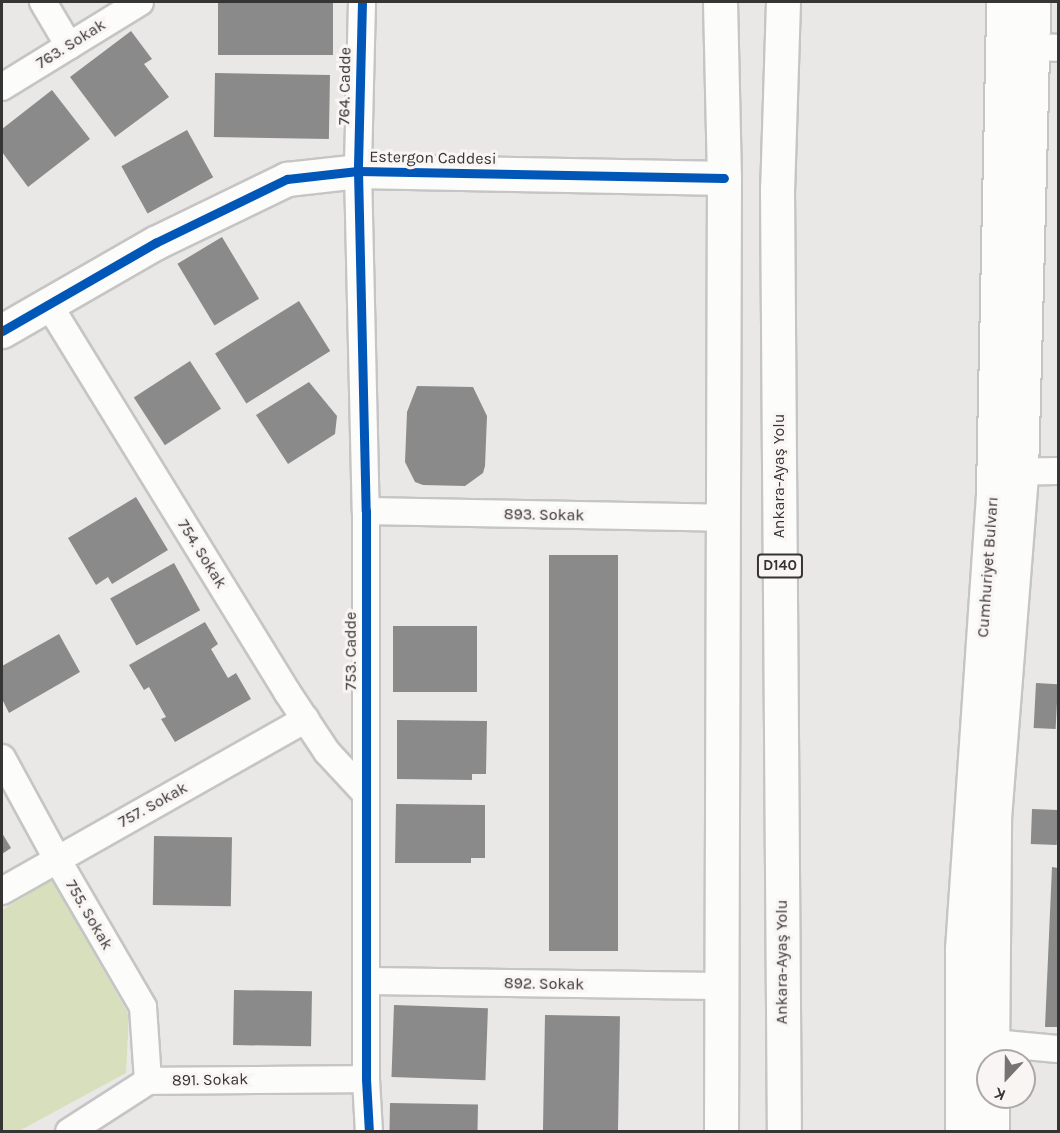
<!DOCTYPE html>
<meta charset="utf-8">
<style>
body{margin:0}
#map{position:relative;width:1060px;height:1133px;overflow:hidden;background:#eae8e7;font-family:Karla,sans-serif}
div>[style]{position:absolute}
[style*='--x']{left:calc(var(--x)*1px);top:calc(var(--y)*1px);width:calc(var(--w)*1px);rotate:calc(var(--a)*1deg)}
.green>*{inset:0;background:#d8dfbc}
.building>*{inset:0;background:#8b8a8a;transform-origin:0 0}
.roads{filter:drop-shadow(2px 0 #c6c5c5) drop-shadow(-2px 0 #c6c5c5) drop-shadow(0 2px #c6c5c5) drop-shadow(0 -2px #c6c5c5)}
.street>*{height:26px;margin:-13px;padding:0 13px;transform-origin:13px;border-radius:13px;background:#fcfcfb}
.secondary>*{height:33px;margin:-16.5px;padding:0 16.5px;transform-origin:16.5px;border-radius:16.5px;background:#fcfcfb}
.highway>*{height:33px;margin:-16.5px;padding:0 16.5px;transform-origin:16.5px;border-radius:16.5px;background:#fcfcfb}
.cycleway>*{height:9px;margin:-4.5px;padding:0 4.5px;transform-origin:4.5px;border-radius:4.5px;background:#0057b8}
span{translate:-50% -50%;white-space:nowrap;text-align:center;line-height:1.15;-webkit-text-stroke:6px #f9f5f3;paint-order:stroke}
.shield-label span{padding:2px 4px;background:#f9f5f3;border:2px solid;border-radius:4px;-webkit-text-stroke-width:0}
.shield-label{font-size:15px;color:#363534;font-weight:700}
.street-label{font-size:16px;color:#363534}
.frame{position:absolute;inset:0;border:3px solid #363534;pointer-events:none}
.north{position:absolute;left:976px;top:1049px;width:60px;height:60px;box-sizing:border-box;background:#f9f5f3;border:2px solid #aba8a7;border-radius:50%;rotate:202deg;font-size:16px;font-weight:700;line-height:24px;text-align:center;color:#363534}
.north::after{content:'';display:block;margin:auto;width:21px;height:27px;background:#757473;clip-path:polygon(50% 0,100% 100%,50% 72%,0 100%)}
</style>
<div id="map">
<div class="green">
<i style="clip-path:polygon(52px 880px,129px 1015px,126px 1073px,19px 1131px,2px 1131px,2px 910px)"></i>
</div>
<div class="building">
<i style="left:218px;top:2px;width:115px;height:53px"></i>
<i style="clip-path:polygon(131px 31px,152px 59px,144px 64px,169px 97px,115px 137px,70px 77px)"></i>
<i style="left:215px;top:73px;width:115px;height:64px;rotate:1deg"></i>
<i style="clip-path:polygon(52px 90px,90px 139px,28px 187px,2px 152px,2px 129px)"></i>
<i style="left:187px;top:130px;width:54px;height:75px;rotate:61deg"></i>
<i style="left:222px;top:237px;width:72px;height:52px;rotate:59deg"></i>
<i style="left:299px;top:301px;width:59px;height:99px;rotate:58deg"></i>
<i style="left:190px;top:361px;width:57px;height:67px;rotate:57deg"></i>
<i style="clip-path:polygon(309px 382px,337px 416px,335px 434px,288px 464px,256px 415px)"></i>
<i style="clip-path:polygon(417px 386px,473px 387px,487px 416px,485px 466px,483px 473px,465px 486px,423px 485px,415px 482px,405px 462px,407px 412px)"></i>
<i style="clip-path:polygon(136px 497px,168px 550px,112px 584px,108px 577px,96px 585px,68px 538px)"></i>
<i style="left:549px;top:555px;width:69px;height:396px"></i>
<i style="left:174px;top:563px;width:54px;height:73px;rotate:61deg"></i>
<i style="clip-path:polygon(205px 622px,218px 644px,211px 649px,228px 678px,236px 673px,251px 699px,175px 742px,161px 719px,166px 717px,149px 687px,144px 690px,129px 665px)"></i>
<i style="left:393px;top:626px;width:84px;height:66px"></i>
<i style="clip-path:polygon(59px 634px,80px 672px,9px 713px,2px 699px,2px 666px)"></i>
<i style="left:1036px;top:683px;width:22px;height:45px;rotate:3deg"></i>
<i style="clip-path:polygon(397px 720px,487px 721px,486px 774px,472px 774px,472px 780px,397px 779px)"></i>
<i style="clip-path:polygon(396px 804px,485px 805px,485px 858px,471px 858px,471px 863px,395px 863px)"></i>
<i style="left:1032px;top:809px;width:26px;height:35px;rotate:2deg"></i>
<i style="clip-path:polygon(2px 833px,11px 848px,2px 854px)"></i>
<i style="left:154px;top:836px;width:78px;height:69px;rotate:1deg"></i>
<i style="clip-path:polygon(1052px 867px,1058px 868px,1058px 1027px,1045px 1027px)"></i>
<i style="left:234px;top:990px;width:78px;height:55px;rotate:1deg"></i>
<i style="left:394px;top:1005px;width:94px;height:72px;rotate:2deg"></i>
<i style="left:545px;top:1015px;width:75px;height:117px;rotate:1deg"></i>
<i style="left:390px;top:1103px;width:88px;height:29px;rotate:1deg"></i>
</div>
<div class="roads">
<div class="street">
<i style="--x:43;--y:2;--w:51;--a:59.4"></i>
<i style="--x:362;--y:2;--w:169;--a:91.4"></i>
<i style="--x:358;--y:171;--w:340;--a:88.7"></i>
<i style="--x:366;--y:511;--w:568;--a:90"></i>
<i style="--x:366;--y:1079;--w:53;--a:86.8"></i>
<i style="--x:1032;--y:47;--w:26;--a:2"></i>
<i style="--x:2;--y:87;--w:162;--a:-31.6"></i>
<i style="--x:49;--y:305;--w:454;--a:58.4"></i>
<i style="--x:287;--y:692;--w:72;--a:56.3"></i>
<i style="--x:327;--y:752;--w:57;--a:47.1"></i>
<i style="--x:1002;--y:472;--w:56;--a:-1"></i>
<i style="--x:366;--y:511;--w:357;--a:1.1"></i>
<i style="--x:2;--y:758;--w:115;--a:61.4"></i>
<i style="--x:57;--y:859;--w:171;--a:59.8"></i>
<i style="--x:143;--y:1007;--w:74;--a:86.1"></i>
<i style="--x:2;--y:891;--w:349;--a:-29.5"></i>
<i style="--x:366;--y:981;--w:355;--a:0.8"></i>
<i style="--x:993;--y:1043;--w:65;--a:5.3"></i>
<i style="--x:69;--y:1132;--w:94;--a:-32.8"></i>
<i style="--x:148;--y:1081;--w:218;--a:-0.5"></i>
</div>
<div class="secondary">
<i style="--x:2;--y:331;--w:177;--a:-29.9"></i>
<i style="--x:155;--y:243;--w:147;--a:-25.9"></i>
<i style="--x:287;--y:179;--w:71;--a:-6.4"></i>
<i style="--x:358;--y:171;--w:366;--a:1.1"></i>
<i style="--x:992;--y:1061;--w:243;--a:-89.5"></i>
<i style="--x:994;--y:818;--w:346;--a:-85.5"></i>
<i style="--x:1021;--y:473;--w:471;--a:-88.5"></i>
<i style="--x:962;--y:1132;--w:183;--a:-90"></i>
<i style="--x:962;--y:949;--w:460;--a:-86.1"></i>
<i style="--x:993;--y:490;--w:488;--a:-88.8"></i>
<i style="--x:992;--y:1132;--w:35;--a:-90"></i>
</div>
<div class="highway">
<i style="--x:720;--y:2;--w:176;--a:88.7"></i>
<i style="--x:724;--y:178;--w:954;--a:90.18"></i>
<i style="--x:783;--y:2;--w:186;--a:91.8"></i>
<i style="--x:777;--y:188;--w:944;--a:89.58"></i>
</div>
</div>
<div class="cycleway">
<i style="--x:362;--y:2;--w:169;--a:91.4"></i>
<i style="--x:358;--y:171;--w:340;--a:88.7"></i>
<i style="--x:366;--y:511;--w:568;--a:90"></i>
<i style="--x:366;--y:1079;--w:53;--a:86.8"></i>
<i style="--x:2;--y:331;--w:177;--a:-29.9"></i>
<i style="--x:155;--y:243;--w:147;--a:-25.9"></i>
<i style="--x:287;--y:179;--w:71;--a:-6.4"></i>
<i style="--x:358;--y:171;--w:366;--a:1.1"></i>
</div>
<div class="shield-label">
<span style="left:780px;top:566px">D140</span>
</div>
<div class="street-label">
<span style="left:71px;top:44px;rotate:-32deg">763. Sokak</span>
<span style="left:345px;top:86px;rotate:-89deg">764. Cadde</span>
<span style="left:433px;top:158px;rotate:1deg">Estergon Caddesi</span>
<span style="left:779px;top:476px;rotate:-90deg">Ankara-Ayaş Yolu</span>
<span style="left:544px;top:515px;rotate:1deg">893. Sokak</span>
<span style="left:202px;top:554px;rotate:58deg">754. Sokak</span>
<span style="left:988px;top:567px;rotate:-86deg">Cumhuriyet Bulvarı</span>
<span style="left:351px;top:651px;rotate:-90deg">753. Cadde</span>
<span style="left:153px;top:805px;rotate:-29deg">757. Sokak</span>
<span style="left:89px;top:915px;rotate:60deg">755. Sokak</span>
<span style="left:782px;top:962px;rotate:-90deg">Ankara-Ayaş Yolu</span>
<span style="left:544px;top:984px;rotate:1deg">892. Sokak</span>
<span style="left:210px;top:1080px;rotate:-1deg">891. Sokak</span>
</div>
<div class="frame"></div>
<div class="north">K</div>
</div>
